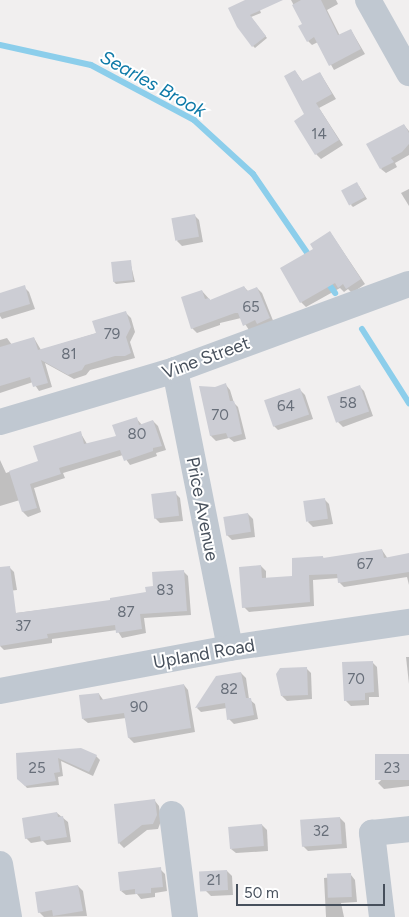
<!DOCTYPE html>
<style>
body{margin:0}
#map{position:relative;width:409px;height:917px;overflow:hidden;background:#f1efef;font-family:Figtree,sans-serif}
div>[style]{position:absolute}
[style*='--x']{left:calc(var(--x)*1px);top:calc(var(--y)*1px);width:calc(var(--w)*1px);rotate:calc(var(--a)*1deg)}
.shadow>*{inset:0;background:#0003}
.stream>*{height:6px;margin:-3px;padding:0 3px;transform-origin:3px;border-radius:3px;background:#8cceeb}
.building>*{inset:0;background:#cccdd4;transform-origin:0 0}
.minor>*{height:26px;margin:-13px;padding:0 13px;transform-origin:13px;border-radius:13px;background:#c0c8d1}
span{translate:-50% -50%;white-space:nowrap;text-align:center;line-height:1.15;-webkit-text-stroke:4px #fff;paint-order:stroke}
.number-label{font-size:15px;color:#686f7a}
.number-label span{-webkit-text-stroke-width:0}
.street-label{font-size:18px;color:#47505c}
.water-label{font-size:19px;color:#0e7aa8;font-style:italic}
.scale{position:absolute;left:236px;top:884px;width:149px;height:22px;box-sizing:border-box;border:2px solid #47505c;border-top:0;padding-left:6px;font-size:15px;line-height:18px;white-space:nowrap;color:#47505c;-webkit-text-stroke:4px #fff;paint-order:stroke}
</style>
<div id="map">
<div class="shadow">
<i style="clip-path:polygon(248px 0,256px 0,261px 13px,251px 17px,267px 38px,255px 48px,253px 46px)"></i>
<i style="clip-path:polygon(291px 0,336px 0,338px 4px,327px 10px,340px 36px,351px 30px,365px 54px,334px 70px,318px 42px,312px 45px,308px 41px,304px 24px)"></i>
<i style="clip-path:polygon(295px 71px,303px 82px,320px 73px,336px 99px,319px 108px,343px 145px,321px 159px,316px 154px)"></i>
<i style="clip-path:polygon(404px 125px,409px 131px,409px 155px,395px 163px,397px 167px,386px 173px,381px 169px)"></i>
<i style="clip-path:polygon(359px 186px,367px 199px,353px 207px,351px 205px)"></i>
<i style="clip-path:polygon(409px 189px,409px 206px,401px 193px)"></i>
<i style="clip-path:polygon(194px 215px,199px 220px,203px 242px,182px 246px,177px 241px)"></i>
<i style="clip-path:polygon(330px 232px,365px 284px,352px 293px,348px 289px,344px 292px,340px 288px,306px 307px,301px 302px,314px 250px)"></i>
<i style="clip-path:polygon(130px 261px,135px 282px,116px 284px,114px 282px)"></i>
<i style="clip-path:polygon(24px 287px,29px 292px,35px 309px,2px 319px,0 316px,0 294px)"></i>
<i style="clip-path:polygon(244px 287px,249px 292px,257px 288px,262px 293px,274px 323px,249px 330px,241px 318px,220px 323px,220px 325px,197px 333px,192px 328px,202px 291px,211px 301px)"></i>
<i style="clip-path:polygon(126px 313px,131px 318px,135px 332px,130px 342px,135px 358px,90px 370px,86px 375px,74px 379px,45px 363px,52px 387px,39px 391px,33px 382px,0 393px,0 340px,7px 338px,12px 345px,34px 338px,41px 350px,97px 333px)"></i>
<i style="clip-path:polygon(226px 385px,230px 390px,234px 403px,238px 407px,246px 439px,234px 442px,229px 438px,216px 441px,211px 436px,215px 389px)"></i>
<i style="clip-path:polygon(359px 386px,364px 391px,373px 416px,343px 427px,338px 422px)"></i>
<i style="clip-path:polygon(300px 390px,305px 395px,313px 419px,278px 430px,273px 425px)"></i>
<i style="clip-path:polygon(136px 418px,142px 425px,153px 421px,158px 426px,166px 450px,156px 453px,157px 456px,130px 465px,123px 455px,63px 473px,65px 478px,34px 488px,41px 512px,28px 517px,23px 512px,20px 500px,0 506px,0 460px,6px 473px,39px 462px,80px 432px,87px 444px,117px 437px)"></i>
<i style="clip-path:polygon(175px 493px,180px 498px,183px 521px,160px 523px,155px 518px)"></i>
<i style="clip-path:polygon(324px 499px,329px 504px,333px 524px,313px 527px,308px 522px)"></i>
<i style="clip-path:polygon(248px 514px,253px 519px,255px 537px,232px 540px,227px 535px)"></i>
<i style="clip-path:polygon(382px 550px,388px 559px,409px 554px,409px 585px,407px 577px,344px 587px,339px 582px,339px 578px,313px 580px,314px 606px,249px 612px,244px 607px,261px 566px,266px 571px,266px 579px,294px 577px,323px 557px,324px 559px)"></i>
<i style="clip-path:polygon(9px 567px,14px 572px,17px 590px,0 592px,0 568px)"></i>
<i style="clip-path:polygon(183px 571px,188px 576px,191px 615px,144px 618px,146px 633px,122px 638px,117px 630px,52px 639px,52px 643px,4px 650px,0 646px,0 615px,112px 601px,147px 593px)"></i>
<i style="clip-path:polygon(406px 657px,409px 657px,409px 684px)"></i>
<i style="clip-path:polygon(372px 662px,377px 667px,379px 697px,369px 697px,369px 705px,351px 706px,346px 701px,343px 663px)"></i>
<i style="clip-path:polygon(306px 668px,311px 673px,312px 699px,287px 701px,282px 696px)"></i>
<i style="clip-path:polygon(241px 673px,246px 678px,249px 699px,255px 704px,258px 719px,234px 724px,229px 719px,227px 708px,201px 712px,197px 708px,217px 678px)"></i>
<i style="clip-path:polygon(184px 685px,188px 690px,195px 732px,134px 743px,129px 738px,126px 718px,88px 723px,83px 719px,99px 694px,104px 701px)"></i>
<i style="clip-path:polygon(17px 754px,96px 756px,100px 760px,93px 776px,61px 761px,63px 776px,58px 777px,59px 785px,27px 788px,18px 778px)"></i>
<i style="clip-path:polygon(409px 755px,409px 786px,384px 789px,378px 783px)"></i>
<i style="clip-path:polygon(155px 801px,159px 806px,161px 821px,158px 829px,147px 830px,124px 848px,119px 843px,115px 805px)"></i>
<i style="clip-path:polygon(57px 813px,68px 822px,71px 842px,47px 845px,43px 841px,31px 843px,26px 838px)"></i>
<i style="clip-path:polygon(340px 818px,345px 823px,347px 848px,308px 851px,303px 846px)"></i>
<i style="clip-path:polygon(262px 825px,267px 830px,268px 851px,236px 853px,231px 849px)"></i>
<i style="clip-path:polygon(160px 869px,165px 874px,167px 891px,155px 893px,155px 897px,141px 899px,137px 894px,126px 895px,121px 891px)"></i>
<i style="clip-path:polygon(227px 871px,232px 876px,233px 895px,211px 896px,206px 891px)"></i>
<i style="clip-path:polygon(351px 875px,355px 880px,357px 902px,341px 903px,344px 917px,326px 917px,324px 878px)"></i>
<i style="clip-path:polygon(78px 886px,83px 891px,87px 916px,44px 917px,39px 912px)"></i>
</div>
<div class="stream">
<i style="--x:0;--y:45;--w:93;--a:12.4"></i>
<i style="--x:91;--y:65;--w:117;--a:28.1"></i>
<i style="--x:194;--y:120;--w:80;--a:42.5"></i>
<i style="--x:253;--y:174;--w:104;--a:55.5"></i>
<i style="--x:326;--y:280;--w:16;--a:55"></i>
<i style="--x:362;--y:329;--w:88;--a:57.6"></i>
</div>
<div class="building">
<i style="clip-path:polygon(245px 0,283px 0,250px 15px,266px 36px,252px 47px,237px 27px,228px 8px)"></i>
<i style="clip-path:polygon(301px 0,321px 0,338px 35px,351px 29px,361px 49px,329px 66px,314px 37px,307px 42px,298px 26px,302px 24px,292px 5px)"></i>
<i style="clip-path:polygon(295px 70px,302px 81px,320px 72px,332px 94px,316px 103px,339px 140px,315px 155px,294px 121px,304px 114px,284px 76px)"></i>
<i style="clip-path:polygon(404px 124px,409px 133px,409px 144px,402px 152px,391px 158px,394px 162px,380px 169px,366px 144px)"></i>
<i style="left:357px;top:182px;width:17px;height:18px;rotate:62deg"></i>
<i style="left:195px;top:214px;width:23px;height:24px;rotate:80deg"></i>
<i style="clip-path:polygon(330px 231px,361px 279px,346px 289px,343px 284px,338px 288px,335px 283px,300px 303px,280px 268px,313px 249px,310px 244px)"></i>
<i style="left:131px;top:260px;width:20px;height:20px;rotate:84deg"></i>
<i style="clip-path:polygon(25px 285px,30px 304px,0 313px,0 293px)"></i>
<i style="clip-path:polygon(244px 286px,247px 291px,257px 287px,270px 318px,257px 324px,255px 320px,243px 326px,238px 313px,235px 313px,191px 329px,181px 297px,202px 290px,205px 299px,209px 298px,210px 300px)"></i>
<i style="clip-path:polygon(126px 311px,131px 327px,126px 337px,131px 353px,125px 356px,115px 356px,85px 365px,82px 370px,68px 375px,41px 360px,48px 383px,33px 387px,30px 377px,0 386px,0 347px,34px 337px,38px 350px,96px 333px,92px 321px)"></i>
<i style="clip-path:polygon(226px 383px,230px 401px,234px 401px,237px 410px,242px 434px,228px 438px,226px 433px,210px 436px,199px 386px,215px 387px)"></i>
<i style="left:360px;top:385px;width:28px;height:35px;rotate:71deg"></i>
<i style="left:300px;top:388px;width:28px;height:38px;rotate:71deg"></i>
<i style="clip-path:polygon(137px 417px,139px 425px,153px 420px,162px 446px,153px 448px,153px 451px,124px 461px,120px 450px,59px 468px,61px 474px,30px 484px,37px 508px,22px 512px,9px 471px,38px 461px,33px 446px,81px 431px,84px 444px,116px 436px,112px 425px)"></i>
<i style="left:176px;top:491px;width:25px;height:25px;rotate:83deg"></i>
<i style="left:325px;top:498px;width:21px;height:22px;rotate:82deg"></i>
<i style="left:248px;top:513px;width:19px;height:25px;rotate:81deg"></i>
<i style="clip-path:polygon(382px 549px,384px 558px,409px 553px,409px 572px,338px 583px,337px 574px,309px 575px,310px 602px,242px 608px,239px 567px,261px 565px,262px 578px,292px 576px,292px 558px,323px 556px,323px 558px)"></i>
<i style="clip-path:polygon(10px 566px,16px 613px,110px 600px,110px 598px,146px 592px,145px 587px,153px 586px,152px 572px,184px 570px,187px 611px,140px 614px,142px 629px,116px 633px,115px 625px,47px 634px,48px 638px,0 646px,0 567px)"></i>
<i style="clip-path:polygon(373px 661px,374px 692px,365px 693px,365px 700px,344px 701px,342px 662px)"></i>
<i style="clip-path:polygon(307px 667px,308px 695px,281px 696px,276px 674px,280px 668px)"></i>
<i style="clip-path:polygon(241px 672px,246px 698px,251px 698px,254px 715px,227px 720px,225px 703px,195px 708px,216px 676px)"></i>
<i style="clip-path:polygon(184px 684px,191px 728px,128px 738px,124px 713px,82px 719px,79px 695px,99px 693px,100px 700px)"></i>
<i style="clip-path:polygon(81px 748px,97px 755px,89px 772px,58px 758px,60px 772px,54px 773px,56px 781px,25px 786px,17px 779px,16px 753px)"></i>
<i style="left:409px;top:754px;width:26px;height:34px;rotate:90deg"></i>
<i style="clip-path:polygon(155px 799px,157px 815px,153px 824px,142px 825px,118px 844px,114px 804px)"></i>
<i style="clip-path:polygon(57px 812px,58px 817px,63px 816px,67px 837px,41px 841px,40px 836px,25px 839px,22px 818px)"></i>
<i style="left:340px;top:817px;width:27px;height:40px;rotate:86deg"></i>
<i style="left:262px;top:824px;width:22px;height:34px;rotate:85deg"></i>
<i style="clip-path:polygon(161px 867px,163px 887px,151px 888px,151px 893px,135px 894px,135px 889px,120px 891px,118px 872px)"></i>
<i style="left:227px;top:870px;width:20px;height:28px;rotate:87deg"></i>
<i style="left:351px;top:873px;width:24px;height:24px;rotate:88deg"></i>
<i style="clip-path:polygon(78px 885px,83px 911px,53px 916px,52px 910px,38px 913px,35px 892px)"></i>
</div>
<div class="minor">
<i style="--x:368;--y:0;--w:84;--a:60.7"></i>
<i style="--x:175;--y:370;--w:283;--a:78.8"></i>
<i style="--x:0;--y:422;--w:183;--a:-16.5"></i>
<i style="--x:175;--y:370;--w:249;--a:-20.2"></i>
<i style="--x:0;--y:691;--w:234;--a:-10.6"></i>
<i style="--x:230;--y:648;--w:181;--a:-8.3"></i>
<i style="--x:172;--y:814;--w:104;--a:82.8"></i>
<i style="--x:0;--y:864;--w:54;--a:80.4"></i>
<i style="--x:382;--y:917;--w:85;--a:-96.8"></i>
<i style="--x:372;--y:833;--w:37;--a:-6"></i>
</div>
<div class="number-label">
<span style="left:319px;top:135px">14</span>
<span style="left:251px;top:308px">65</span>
<span style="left:112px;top:335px">79</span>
<span style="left:69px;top:355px">81</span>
<span style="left:348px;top:404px">58</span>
<span style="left:286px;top:407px">64</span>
<span style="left:220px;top:416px">70</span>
<span style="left:137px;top:435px">80</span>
<span style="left:365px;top:565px">67</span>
<span style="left:165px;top:591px">83</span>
<span style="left:126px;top:613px">87</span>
<span style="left:23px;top:627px">37</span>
<span style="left:356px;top:680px">70</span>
<span style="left:229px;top:690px">82</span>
<span style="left:139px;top:708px">90</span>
<span style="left:37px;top:769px">25</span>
<span style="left:392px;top:769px">23</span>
<span style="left:321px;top:832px">32</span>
<span style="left:214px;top:881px">21</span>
</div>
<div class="street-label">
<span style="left:206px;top:358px;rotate:-20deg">Vine Street</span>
<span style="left:202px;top:509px;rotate:79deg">Price Avenue</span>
<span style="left:204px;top:654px;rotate:-10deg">Upland Road</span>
</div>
<div class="water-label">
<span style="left:153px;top:84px;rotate:29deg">Searles Brook</span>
</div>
<div class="scale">50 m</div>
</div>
